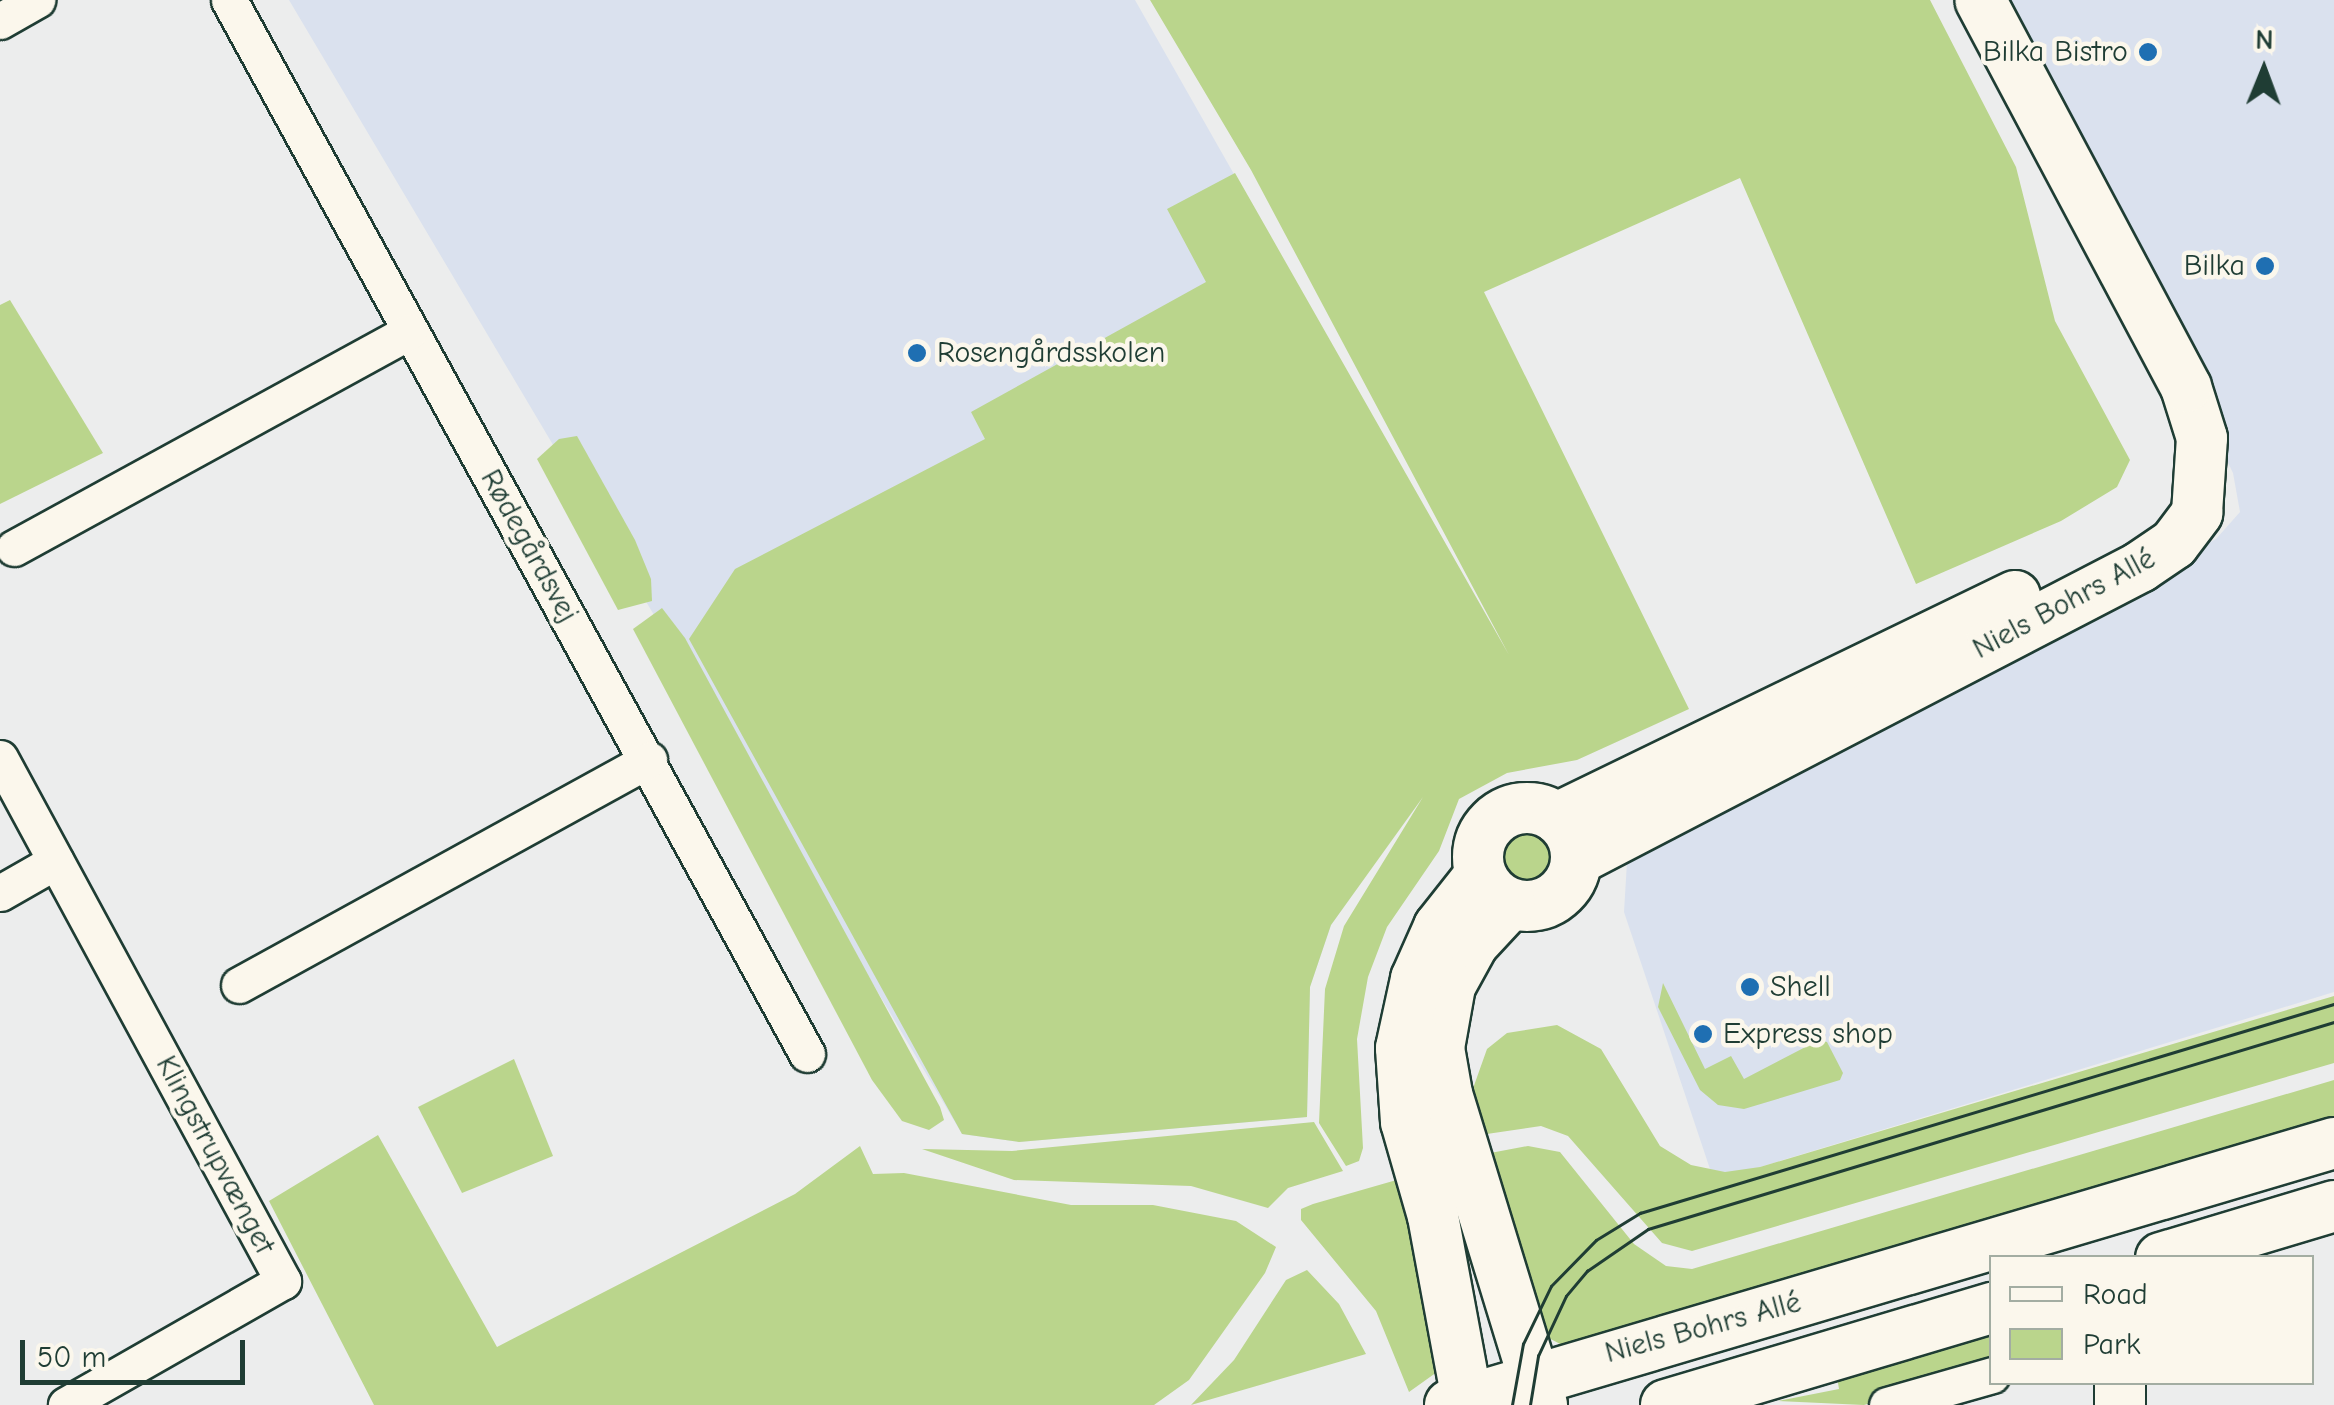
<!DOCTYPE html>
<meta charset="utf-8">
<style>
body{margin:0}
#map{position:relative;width:2334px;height:1405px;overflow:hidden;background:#eceded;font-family:"Comic Neue",sans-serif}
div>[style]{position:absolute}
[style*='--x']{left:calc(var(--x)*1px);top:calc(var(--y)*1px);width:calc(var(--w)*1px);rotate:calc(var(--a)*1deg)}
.built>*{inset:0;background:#dae1ee}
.green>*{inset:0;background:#bad58c}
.round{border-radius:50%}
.roads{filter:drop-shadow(2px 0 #1f3d34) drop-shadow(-2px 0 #1f3d34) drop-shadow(0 2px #1f3d34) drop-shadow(0 -2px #1f3d34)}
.street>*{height:35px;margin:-17.5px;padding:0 17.5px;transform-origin:17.5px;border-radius:17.5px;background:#fbf7ec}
.secondary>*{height:50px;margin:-25px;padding:0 25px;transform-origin:25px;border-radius:25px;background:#fbf7ec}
.secondary>.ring{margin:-25px;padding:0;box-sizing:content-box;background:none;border:50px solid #fbf7ec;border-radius:50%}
.tram>*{height:2.5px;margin:-1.25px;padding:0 1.25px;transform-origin:1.25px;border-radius:1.25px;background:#1f3d34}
.dots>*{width:28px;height:28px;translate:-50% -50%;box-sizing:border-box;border:5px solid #fbf7ec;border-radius:50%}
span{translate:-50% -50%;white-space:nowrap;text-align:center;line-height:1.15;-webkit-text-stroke:9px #fbf7ec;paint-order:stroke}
.poi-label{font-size:30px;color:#1f3d34}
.right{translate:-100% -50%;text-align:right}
.left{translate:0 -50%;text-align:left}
.street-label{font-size:30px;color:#1f3d34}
.legend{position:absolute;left:1989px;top:1255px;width:325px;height:130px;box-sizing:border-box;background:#fbf7ec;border:2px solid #a3ada2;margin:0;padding:12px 18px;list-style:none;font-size:30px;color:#1f3d34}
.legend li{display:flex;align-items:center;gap:20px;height:50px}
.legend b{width:50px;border:2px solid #a3ada2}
.north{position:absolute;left:2214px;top:20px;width:100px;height:100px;-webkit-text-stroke:8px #fbf7ec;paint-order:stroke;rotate:1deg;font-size:28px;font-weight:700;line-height:40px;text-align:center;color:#1f3d34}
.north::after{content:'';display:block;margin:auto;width:35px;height:45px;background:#1f3d34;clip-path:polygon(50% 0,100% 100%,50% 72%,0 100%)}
.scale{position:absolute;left:20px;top:1340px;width:225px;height:45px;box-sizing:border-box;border:5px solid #1f3d34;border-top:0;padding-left:12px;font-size:30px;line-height:35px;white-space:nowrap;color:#1f3d34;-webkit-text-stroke:8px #fbf7ec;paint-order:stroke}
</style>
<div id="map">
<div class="built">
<i style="clip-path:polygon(289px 0,1135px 0,1537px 707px,1435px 778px,1331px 925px,1310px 987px,1307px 1117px,1019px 1142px,962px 1134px)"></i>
<i style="clip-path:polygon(2001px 0,2334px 0,2334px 992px,1714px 1181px,1624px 912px,1627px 862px,2216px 539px,2240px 512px,2233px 473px)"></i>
</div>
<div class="green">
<i style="clip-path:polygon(1150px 0,1930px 0,2016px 167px,2055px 321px,2130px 460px,2117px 487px,2061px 521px,1916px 584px,1740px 178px,1484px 292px,1689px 709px,1577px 760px,1507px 773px,1459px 799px,1439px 851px,1387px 927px,1368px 977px,1357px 1039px,1363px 1148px,1359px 1161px,1346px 1166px,1319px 1123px,1325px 989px,1344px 926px,1423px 797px,1331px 925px,1310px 987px,1307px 1117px,1019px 1142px,962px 1134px,689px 639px,735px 569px,985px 439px,971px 412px,1206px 282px,1167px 209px,1235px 173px,1509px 655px,1251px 170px)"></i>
<i style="clip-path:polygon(10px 300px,103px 453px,0 504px,0 305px)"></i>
<i style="clip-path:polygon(577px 436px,635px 540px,651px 579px,652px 601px,618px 610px,537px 459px,559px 439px)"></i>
<i style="clip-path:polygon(662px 608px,685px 638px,940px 1107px,944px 1120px,929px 1130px,902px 1121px,872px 1080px,633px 629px)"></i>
<i class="round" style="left:1501px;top:832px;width:52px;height:52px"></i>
<i style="clip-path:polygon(1663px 983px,1705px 1069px,1731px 1056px,1744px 1079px,1819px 1040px,1827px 1042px,1843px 1073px,1840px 1080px,1744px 1109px,1718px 1105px,1700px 1090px,1658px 1007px)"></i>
<i style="clip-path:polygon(2334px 996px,2334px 1063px,1692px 1251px,1662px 1243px,1568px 1136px,1541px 1126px,1480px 1135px,1471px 1094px,1487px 1049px,1507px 1033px,1557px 1025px,1601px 1049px,1660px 1146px,1691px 1165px,1725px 1172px,1760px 1167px)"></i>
<i style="clip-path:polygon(514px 1059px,553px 1156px,462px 1193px,418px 1107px)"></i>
<i style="clip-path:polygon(2334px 1080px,2334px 1124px,1564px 1346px,1541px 1334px,1485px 1154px,1528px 1146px,1560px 1152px,1634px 1244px,1666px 1266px,1692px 1269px)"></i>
<i style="clip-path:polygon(1314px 1122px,1343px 1171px,1288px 1188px,1268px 1208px,1191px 1186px,1014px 1180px,922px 1149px,1012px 1151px)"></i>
<i style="clip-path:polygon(378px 1135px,497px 1347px,795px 1194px,860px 1146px,873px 1174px,904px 1173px,1071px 1205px,1153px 1205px,1236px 1221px,1276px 1247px,1265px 1273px,1189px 1380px,1154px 1405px,374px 1405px,269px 1201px)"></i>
<i style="clip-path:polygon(1400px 1179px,1444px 1367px,1409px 1392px,1376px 1311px,1301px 1220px,1301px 1209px,1313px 1204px)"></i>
<i style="clip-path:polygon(1307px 1270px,1339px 1304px,1366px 1354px,1191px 1405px,1234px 1360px,1286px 1280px)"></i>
<i style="clip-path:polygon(1991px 1329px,1991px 1366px,1864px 1405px,1778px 1401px,1839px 1389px,1837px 1377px)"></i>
</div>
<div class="roads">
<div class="street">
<i style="--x:229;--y:0;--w:1202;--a:61.26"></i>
<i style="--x:0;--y:21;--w:43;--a:-29.6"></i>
<i style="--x:14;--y:548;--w:450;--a:-28.7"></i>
<i style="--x:0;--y:758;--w:595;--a:61.58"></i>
<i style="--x:283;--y:1281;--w:250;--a:150.3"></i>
<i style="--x:0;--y:893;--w:64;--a:-29.7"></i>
<i style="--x:239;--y:985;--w:468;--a:-28.8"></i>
<i style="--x:1887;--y:1405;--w:109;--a:-15.9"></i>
</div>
<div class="secondary">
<i class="ring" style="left:1478px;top:808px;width:48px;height:48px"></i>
<i style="--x:1557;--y:818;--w:509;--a:-25.86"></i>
<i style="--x:1576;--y:860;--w:636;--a:-27.45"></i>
<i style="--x:2140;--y:567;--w:41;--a:-34.1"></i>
<i style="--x:2174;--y:544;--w:39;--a:-53"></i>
<i style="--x:2197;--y:513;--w:75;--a:-86.2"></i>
<i style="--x:2202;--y:438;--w:53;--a:-107.4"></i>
<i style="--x:2186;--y:387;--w:438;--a:-118"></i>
<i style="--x:1510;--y:904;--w:54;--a:132.8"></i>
<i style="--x:1473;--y:944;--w:48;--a:118.7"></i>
<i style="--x:1450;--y:986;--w:63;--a:100.1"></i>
<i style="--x:1439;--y:1048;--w:47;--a:80.1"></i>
<i style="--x:1447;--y:1094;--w:325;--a:73"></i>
<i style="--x:2161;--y:1258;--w:181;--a:-16.7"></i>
<i style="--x:1450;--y:1405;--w:922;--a:-16.51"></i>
<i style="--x:1468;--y:1405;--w:192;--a:-100.5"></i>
<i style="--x:1433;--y:1216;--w:98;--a:-106"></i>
<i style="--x:1406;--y:1122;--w:74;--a:-93.9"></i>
<i style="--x:1401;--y:1048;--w:71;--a:-77.7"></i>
<i style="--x:1416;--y:979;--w:57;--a:-66.1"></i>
<i style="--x:1439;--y:927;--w:66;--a:-51.7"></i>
<i style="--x:1666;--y:1405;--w:340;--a:-16.6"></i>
<i style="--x:2120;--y:1405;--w:23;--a:-90"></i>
</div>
</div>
<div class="tram">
<i style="--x:1512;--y:1405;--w:62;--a:-79.8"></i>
<i style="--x:1523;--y:1344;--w:64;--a:-64.2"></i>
<i style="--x:1551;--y:1286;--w:64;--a:-45.6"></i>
<i style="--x:1596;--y:1240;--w:52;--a:-31.5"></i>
<i style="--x:1640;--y:1213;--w:725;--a:-16.76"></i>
<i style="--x:1530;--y:1405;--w:50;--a:-80.7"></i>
<i style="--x:1538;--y:1356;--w:66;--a:-65"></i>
<i style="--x:1566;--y:1296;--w:33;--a:-50"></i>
<i style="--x:1587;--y:1271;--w:74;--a:-34.5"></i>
<i style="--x:1648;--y:1229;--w:717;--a:-16.79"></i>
</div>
<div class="dots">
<i style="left:2148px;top:52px;background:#1f6fb2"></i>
<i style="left:2265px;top:266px;background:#1f6fb2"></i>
<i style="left:917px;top:353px;background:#1f6fb2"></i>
<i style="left:1750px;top:987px;background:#1f6fb2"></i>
<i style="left:1703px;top:1034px;background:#1f6fb2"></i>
</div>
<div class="poi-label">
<span class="right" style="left:2128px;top:52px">Bilka Bistro</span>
<span class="right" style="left:2245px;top:266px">Bilka</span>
<span class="left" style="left:937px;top:353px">Rosengårdsskolen</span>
<span class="left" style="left:1770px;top:987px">Shell</span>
<span class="left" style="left:1723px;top:1034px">Express shop</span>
</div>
<div class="street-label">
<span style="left:529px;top:546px;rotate:61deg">Rødegårdsvej</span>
<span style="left:2064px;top:604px;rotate:-28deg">Niels Bohrs Allé</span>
<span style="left:215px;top:1155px;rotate:62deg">Klingstrupvænget</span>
<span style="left:1703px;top:1328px;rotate:-15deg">Niels Bohrs Allé</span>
</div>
<ul class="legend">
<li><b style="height:12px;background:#fbf7ec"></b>Road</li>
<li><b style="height:28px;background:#bad58c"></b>Park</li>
</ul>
<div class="north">N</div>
<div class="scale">50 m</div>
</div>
